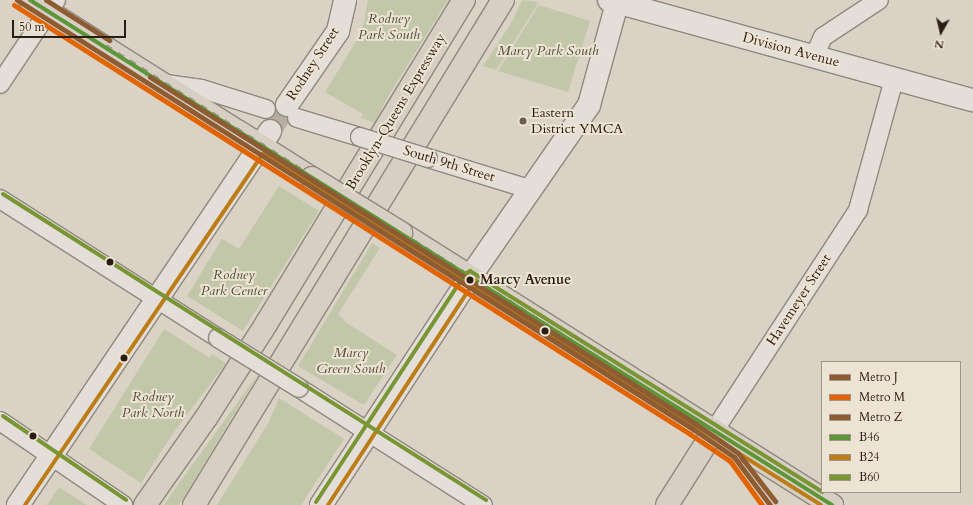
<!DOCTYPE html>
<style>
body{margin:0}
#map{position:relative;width:973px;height:505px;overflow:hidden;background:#dad2c4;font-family:Cardo,serif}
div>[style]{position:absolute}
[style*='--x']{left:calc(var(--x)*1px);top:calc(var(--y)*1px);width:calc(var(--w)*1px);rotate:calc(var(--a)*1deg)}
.green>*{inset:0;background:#c2c7aa}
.secondary-tunnel>*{height:22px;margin-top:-11px;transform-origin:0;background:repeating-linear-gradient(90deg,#b7aea1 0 22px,transparent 0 33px)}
.roads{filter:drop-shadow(1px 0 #8f887f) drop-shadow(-1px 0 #8f887f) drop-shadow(0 1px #8f887f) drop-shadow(0 -1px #8f887f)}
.street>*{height:18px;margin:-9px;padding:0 9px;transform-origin:9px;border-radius:9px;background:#e3dfd8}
.secondary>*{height:22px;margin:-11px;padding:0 11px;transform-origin:11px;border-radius:11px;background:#e3dfd8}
.primary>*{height:22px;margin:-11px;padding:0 11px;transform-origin:11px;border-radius:11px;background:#d7cfc3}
.highway>*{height:22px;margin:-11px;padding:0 11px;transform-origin:11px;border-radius:11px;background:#d7cfc3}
.rail>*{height:3px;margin-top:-1.5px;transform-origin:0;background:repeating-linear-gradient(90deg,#a29d97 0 7px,transparent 0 14px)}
.bridges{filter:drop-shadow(1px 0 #8f887f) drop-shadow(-1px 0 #8f887f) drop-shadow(0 1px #8f887f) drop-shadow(0 -1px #8f887f)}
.street-bridge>*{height:18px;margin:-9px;padding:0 9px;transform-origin:9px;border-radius:9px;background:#e3dfd8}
.primary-bridge>*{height:22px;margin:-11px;padding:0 11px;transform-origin:11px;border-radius:11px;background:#d7cfc3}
.bus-1>*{height:4px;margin:-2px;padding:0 2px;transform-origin:2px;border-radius:2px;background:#5c9639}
.bus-2>*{height:4px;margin:-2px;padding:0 2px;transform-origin:2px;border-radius:2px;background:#bc7d18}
.bus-3>*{height:4px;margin:-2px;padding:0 2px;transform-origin:2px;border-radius:2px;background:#799534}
.metro-1>*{height:5px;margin:-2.5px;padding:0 2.5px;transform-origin:2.5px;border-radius:2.5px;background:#8e5c33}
.metro-2>*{height:5px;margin:-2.5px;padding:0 2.5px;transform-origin:2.5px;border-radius:2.5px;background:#e16401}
.metro-3>*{height:5px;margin:-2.5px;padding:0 2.5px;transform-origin:2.5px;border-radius:2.5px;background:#8e5c33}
.dots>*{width:11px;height:11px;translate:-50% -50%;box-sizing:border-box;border:2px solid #ede3d3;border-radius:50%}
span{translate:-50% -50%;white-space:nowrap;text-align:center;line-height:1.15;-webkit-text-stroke:4px #ede3d3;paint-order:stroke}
.park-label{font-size:14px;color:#534d3a;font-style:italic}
.street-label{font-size:14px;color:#2c1d14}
.poi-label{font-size:14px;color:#2c1d14}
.left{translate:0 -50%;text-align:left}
.stop-label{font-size:14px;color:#2c1d14;font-weight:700}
.legend{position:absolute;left:821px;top:361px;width:140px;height:132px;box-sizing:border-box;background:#ede3d3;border:1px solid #a09487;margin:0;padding:5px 7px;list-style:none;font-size:12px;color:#2c1d14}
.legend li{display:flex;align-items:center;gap:8px;height:20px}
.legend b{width:20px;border:1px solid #a09487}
.north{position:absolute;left:921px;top:12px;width:40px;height:40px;-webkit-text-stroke:3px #ede3d3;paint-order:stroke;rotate:188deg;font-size:11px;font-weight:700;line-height:16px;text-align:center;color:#2c1d14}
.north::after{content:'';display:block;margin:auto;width:14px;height:18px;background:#2c1d14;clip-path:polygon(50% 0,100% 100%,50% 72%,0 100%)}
.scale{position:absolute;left:12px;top:20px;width:114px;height:18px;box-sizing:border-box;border:2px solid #2c1d14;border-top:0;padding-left:5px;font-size:12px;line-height:14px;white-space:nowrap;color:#2c1d14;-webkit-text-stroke:3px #ede3d3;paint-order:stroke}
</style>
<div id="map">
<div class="green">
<i style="clip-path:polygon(368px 0,448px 0,386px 100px,375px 123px,361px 118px,363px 114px,325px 92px,362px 32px)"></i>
<i style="clip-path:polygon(522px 0,539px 2px,496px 70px,483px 66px,510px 25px)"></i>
<i style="clip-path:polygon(539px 5px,590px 21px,568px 92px,498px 71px)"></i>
<i style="clip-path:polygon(279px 186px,319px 211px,243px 331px,187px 296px,222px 239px,239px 249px)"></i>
<i style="clip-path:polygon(372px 243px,380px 248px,338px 314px,347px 323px,397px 355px,364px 405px,298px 366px)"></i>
<i style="clip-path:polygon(164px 329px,210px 358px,212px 354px,226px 363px,172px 435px,141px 483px,89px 449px)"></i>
<i style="clip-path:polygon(261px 370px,179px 505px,164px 505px,177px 486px)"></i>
<i style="clip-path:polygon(279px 398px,344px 439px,301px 505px,217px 505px,269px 422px)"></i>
<i style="clip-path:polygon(59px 487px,87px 505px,47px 505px)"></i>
</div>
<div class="secondary-tunnel">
<i style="--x:270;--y:131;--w:31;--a:-57"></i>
</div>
<div class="roads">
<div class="street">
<i style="--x:814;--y:57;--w:22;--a:-66"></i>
<i style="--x:823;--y:37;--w:67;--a:-33.5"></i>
<i style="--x:0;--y:84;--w:101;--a:-56.3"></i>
<i style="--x:166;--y:84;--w:36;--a:8"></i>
<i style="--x:202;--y:89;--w:67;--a:17.4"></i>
<i style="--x:297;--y:118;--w:66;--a:16.8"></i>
<i style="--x:428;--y:158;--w:109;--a:17.1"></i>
<i style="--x:0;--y:199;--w:259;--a:32.5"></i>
<i style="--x:299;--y:388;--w:218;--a:32.5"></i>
<i style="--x:0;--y:421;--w:149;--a:34.3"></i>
<i style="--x:714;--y:431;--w:264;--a:-56.9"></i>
<i style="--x:858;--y:210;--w:136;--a:-74.6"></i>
</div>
<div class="secondary">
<i style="--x:609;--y:0;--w:377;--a:15.4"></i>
<i style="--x:287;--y:105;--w:90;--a:-55.4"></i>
<i style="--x:338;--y:31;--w:32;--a:-77"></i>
<i style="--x:18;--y:505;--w:451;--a:-56"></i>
<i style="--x:321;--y:505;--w:272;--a:-56.8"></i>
<i style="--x:470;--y:277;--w:209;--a:-55.3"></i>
<i style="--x:589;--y:105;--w:109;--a:-74.6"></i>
</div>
<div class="primary">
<i style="--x:30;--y:0;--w:333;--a:32.3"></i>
<i style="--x:401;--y:233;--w:510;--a:32.26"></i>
<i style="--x:667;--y:505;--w:88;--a:-57.6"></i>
</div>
<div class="highway">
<i style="--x:145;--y:505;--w:106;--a:-55"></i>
<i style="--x:206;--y:418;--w:112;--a:-57.4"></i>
<i style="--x:266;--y:324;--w:380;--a:-58.6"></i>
<i style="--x:194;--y:505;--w:592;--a:-58.54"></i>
</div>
</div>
<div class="rail">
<i style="--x:106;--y:45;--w:623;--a:32.34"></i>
</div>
<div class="bridges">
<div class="street-bridge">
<i style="--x:360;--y:137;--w:71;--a:17.2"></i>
<i style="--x:218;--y:338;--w:95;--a:31.7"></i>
</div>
<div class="primary-bridge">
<i style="--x:312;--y:178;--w:105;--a:31.7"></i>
</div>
</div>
<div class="bus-1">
<i style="--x:30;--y:0;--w:948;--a:32.2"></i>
</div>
<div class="bus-2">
<i style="--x:25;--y:505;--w:424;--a:-55.9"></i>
<i style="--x:263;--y:154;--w:659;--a:32.17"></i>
<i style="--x:328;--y:505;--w:269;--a:-56.8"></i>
</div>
<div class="bus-3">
<i style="--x:3;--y:194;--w:572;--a:32.36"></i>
<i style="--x:3;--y:416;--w:149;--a:34.3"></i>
<i style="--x:316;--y:502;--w:272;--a:-56.8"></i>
<i style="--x:465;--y:274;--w:6;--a:-31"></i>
<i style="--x:470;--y:271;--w:416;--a:32.1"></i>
</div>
<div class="metro-1">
<i style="--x:17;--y:0;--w:801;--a:32.4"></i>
<i style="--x:693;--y:429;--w:50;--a:34.3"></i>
<i style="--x:734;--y:457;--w:60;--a:53.1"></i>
</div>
<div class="metro-2">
<i style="--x:14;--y:5;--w:801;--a:32.4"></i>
<i style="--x:690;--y:434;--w:48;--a:34"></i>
<i style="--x:730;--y:461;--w:54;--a:54"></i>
</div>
<div class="metro-3">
<i style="--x:46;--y:0;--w:75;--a:32.4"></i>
<i style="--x:150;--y:77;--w:647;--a:32.44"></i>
<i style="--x:696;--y:424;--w:51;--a:34.6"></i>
<i style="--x:738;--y:453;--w:61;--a:52.4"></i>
</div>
<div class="dots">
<i style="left:523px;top:121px;background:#695c52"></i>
<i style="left:110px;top:262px;background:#2c1d14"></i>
<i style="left:470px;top:280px;background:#2c1d14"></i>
<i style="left:545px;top:331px;background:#2c1d14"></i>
<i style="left:124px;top:358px;background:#2c1d14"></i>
<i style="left:33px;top:436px;background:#2c1d14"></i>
</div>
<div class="park-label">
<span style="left:389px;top:27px">Rodney<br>Park South</span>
<span style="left:548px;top:51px">Marcy Park South</span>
<span style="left:234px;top:283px">Rodney<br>Park Center</span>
<span style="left:351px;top:361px">Marcy<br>Green South</span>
<span style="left:153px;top:405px">Rodney<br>Park North</span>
</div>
<div class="street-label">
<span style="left:791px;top:50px;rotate:15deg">Division Avenue</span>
<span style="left:313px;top:64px;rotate:-57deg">Rodney Street</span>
<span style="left:396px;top:112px;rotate:-59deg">Brooklyn-Queens Expressway</span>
<span style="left:449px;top:164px;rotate:17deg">South 9th Street</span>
<span style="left:799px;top:300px;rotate:-57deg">Havemeyer Street</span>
</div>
<div class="poi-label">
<span class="left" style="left:531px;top:121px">Eastern<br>District YMCA</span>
</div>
<div class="stop-label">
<span class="left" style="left:480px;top:280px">Marcy Avenue</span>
</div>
<ul class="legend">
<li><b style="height:5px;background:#8e5c33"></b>Metro J</li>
<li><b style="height:5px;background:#e16401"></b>Metro M</li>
<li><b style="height:5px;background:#8e5c33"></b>Metro Z</li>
<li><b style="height:5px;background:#5c9639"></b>B46</li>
<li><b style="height:5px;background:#bc7d18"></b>B24</li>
<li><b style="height:5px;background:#799534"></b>B60</li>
</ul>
<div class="north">N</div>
<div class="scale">50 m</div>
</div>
